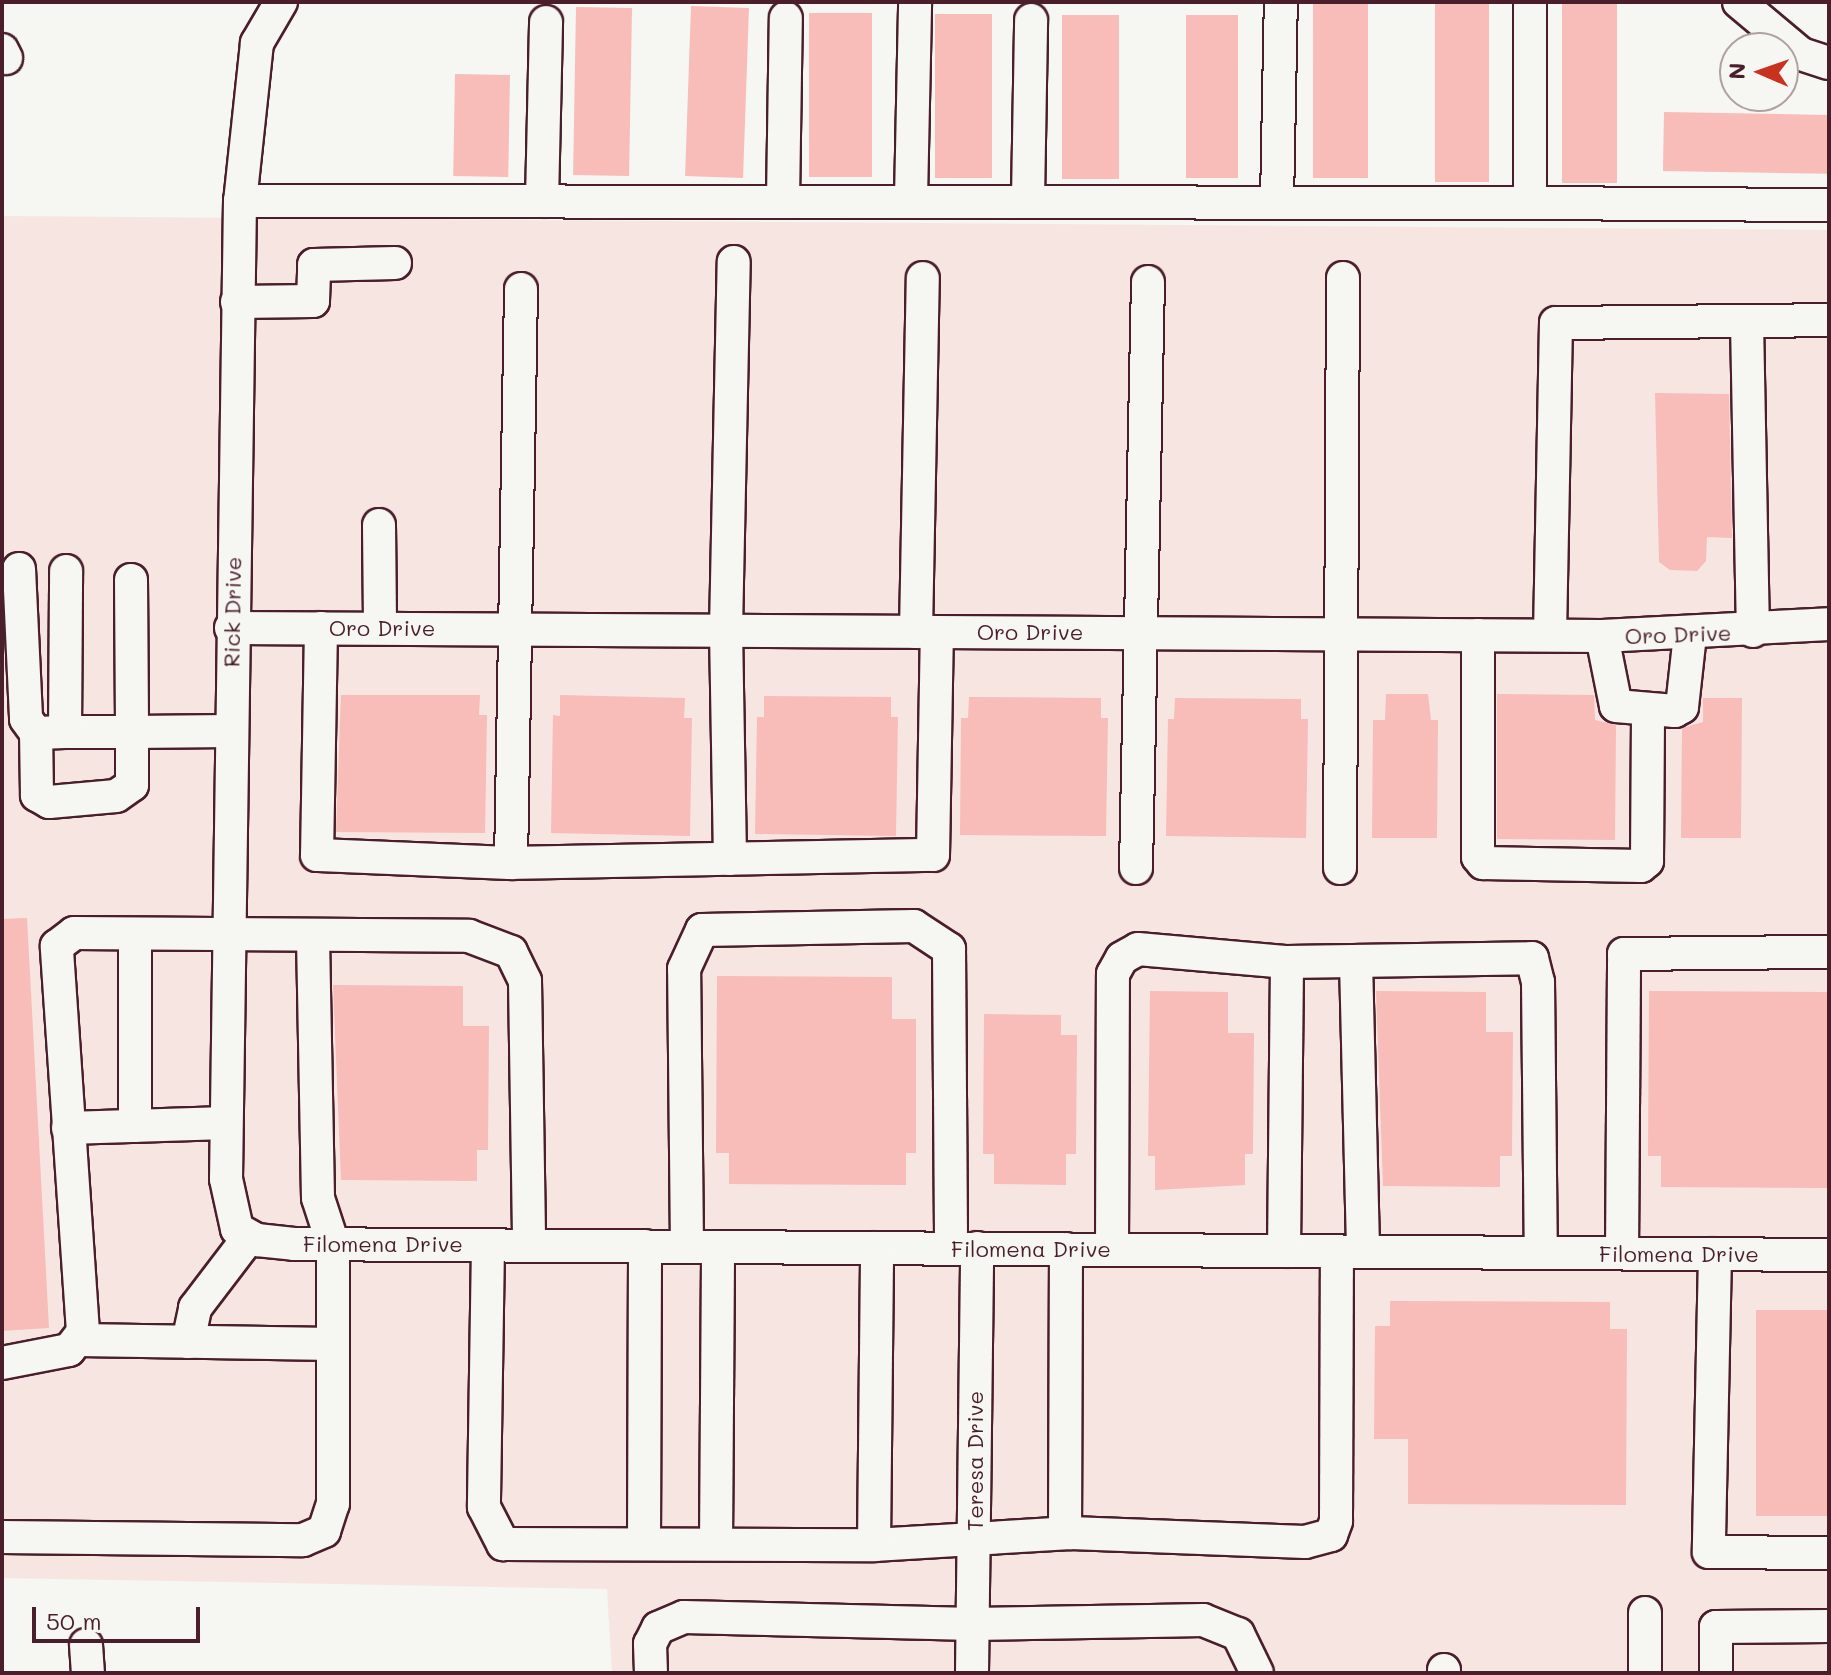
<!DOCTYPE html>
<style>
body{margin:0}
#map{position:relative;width:1831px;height:1675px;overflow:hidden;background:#f6f6f2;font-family:Mali,sans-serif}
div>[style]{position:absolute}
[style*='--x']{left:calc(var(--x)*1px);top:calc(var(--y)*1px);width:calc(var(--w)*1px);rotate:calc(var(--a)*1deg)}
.built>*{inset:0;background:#f7e5e1}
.building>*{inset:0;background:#f8bcb9;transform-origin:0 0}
.roads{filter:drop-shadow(2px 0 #4a1f2b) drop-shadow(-2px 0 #4a1f2b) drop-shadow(0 2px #4a1f2b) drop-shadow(0 -2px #4a1f2b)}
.minor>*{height:32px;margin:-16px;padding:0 16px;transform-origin:16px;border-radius:16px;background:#f6f6f2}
span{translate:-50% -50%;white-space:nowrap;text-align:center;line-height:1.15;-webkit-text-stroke:6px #f6f6f2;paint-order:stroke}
.street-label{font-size:22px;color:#4a1f2b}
.frame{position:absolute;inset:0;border:4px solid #4a1f2b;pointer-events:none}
.north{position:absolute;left:1719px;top:32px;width:80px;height:80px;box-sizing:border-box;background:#f6f6f2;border:2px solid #b1a0a2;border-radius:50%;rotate:272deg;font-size:22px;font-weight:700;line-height:32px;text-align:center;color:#4a1f2b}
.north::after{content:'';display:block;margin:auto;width:28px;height:36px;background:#c8321e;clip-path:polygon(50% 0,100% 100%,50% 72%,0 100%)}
.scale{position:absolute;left:32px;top:1607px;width:168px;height:36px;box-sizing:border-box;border:4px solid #4a1f2b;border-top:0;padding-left:10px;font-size:24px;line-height:28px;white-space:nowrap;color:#4a1f2b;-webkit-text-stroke:6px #f6f6f2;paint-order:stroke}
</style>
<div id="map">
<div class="built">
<i style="clip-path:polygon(2px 216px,1829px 230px,1829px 1673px,612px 1673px,607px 1589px,2px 1578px)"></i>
</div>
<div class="building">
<i style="left:1313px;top:2px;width:55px;height:176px"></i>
<i style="left:1435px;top:2px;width:54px;height:180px"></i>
<i style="left:1562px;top:2px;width:55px;height:181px"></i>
<i style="left:691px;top:6px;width:58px;height:170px;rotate:2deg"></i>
<i style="left:632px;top:8px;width:168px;height:56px;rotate:91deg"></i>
<i style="left:809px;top:13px;width:63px;height:164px"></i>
<i style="left:935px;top:14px;width:57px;height:164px"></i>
<i style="left:1062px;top:15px;width:57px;height:164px"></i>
<i style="left:1186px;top:15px;width:52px;height:163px"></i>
<i style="left:455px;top:74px;width:55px;height:102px;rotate:1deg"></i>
<i style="left:1664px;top:112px;width:165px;height:59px;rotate:1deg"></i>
<i style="clip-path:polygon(1655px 393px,1729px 394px,1732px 538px,1707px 537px,1706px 561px,1697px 571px,1670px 570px,1659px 562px)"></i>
<i style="clip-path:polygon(1386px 694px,1428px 694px,1431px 720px,1438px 720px,1437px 838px,1372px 838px,1373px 720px,1385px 720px)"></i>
<i style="clip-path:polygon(1497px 694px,1594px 695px,1595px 720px,1616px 725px,1615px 840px,1497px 839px)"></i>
<i style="clip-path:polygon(341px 695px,480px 695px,479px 715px,487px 715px,485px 833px,336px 832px)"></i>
<i style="clip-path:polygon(560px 695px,685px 698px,684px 718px,692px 718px,690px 836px,551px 833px,553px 715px,560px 716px)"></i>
<i style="clip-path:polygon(764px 696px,891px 697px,891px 717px,898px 717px,896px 836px,755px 834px,757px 717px,764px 717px)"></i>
<i style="clip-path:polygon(969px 697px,1101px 698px,1101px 718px,1108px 718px,1106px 836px,960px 835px,961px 718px,968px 718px)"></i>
<i style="clip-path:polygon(1175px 698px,1301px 699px,1301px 719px,1308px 719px,1306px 838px,1166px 836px,1168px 719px,1174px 719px)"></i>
<i style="clip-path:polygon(1703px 698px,1742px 698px,1741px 838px,1681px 838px,1682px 728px,1703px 722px)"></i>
<i style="clip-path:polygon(27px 918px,49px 1328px,2px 1331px,2px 919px)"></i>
<i style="clip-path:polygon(717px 976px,892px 977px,892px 1019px,916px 1019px,916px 1153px,906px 1153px,906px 1185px,729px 1184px,729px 1153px,716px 1153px)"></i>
<i style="clip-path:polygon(333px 985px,463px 986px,463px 1026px,489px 1026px,488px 1150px,477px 1150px,477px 1181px,341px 1180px)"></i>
<i style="clip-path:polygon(1150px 991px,1228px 992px,1228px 1033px,1254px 1033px,1253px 1154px,1245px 1154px,1245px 1185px,1155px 1190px,1155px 1156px,1148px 1156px)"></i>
<i style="clip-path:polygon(1376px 991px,1486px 992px,1486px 1032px,1513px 1032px,1512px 1156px,1500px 1156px,1500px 1187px,1383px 1186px)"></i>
<i style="clip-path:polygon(1649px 991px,1829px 992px,1829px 1188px,1661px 1187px,1661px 1156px,1648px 1156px)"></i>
<i style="clip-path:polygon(984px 1014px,1061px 1015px,1061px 1035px,1077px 1035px,1076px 1154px,1066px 1154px,1066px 1185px,994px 1184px,994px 1154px,983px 1154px)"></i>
<i style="clip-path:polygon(1390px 1301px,1610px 1302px,1610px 1329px,1627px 1329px,1626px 1505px,1408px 1504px,1408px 1439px,1374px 1439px,1375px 1326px,1390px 1326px)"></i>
<i style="left:1756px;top:1310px;width:73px;height:206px"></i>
</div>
<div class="roads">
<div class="minor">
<i style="--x:281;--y:2;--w:48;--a:120.3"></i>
<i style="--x:257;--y:43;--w:159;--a:96.1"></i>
<i style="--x:240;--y:201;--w:978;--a:90.82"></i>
<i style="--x:226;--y:1179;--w:51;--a:77.6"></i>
<i style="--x:237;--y:1229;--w:23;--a:29"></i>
<i style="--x:257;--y:1240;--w:37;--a:6"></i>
<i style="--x:294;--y:1244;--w:1535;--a:0.41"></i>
<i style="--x:1739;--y:2;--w:81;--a:40"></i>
<i style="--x:1801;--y:54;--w:29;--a:18"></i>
<i style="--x:2;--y:50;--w:9;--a:63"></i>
<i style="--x:783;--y:199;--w:181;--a:-89.1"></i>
<i style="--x:911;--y:199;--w:197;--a:-88.8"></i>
<i style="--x:1028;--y:199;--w:179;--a:-89"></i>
<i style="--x:240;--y:201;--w:1290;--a:0.09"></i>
<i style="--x:1530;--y:203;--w:198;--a:-90"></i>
<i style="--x:542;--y:201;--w:179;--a:-88.7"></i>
<i style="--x:1277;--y:202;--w:200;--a:-88.9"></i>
<i style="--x:1530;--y:203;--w:299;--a:0.4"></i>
<i style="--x:237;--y:302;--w:76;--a:-0.8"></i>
<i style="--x:313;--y:301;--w:36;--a:-88"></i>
<i style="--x:314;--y:265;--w:81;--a:-1.4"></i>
<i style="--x:1747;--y:322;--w:309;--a:88.9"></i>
<i style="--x:379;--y:525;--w:103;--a:89.4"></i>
<i style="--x:19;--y:569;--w:150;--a:87.3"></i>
<i style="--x:26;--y:719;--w:17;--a:54"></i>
<i style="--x:131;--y:580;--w:152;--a:89.6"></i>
<i style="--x:132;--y:732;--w:53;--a:90"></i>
<i style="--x:132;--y:785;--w:19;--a:145"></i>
<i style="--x:116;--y:796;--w:67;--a:174.9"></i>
<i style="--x:49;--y:802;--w:14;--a:-150"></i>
<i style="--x:37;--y:795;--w:62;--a:-90.9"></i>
<i style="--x:36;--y:733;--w:29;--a:-2"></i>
<i style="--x:65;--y:732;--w:67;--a:0"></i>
<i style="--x:132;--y:732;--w:98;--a:-0.6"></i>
<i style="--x:231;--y:628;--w:1371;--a:0.33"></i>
<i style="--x:1602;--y:636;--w:227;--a:-3"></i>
<i style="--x:321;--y:628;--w:227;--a:91"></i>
<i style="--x:317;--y:855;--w:194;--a:2.4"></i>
<i style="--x:511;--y:863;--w:574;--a:-89"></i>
<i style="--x:916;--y:632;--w:354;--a:-88.9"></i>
<i style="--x:1478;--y:635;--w:222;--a:90"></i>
<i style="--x:1478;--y:857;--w:8;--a:50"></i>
<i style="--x:1483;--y:863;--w:158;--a:1.1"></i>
<i style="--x:1641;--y:866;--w:8;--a:-40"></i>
<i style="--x:1647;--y:861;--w:151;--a:-89.6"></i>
<i style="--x:1550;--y:635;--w:312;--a:-88.9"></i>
<i style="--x:1556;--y:323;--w:273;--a:-0.6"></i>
<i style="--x:1602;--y:636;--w:71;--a:78.7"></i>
<i style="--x:1616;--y:706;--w:59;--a:4.8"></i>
<i style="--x:1675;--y:711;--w:8;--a:-30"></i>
<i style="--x:1682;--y:707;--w:72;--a:-83.7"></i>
<i style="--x:65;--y:732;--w:161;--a:-89.6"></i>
<i style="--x:730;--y:859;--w:229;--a:-91"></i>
<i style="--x:726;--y:630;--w:368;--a:-88.8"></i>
<i style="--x:511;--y:863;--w:422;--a:-1.1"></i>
<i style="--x:933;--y:855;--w:223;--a:-89"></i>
<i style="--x:1136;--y:868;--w:586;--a:-88.83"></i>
<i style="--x:1340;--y:868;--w:590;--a:-89.71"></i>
<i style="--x:135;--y:934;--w:192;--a:90"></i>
<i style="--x:1356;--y:961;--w:290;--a:88.6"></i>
<i style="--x:68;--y:1128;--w:158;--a:-1.8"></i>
<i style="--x:488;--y:1245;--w:262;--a:90.9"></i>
<i style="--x:484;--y:1507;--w:42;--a:62.8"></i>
<i style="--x:503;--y:1544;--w:371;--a:0.2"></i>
<i style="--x:874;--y:1545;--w:197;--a:-3.5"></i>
<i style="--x:687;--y:1246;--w:277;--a:-90.6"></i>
<i style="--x:684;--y:969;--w:43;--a:-65.2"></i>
<i style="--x:702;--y:930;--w:212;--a:-1.1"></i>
<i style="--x:914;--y:926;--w:42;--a:33.3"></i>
<i style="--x:949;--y:949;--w:299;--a:89.6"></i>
<i style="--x:1066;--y:1249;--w:274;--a:90.2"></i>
<i style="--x:1065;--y:1523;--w:12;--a:59"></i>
<i style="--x:1071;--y:1533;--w:234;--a:2.2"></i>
<i style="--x:1305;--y:1542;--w:27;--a:-15"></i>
<i style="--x:1331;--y:1535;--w:15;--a:-70"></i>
<i style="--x:1336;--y:1521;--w:270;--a:-89.8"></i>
<i style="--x:1112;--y:1249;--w:275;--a:-89.8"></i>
<i style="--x:1113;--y:974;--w:18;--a:-61"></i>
<i style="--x:1122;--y:958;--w:18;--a:-29"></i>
<i style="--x:1138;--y:949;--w:150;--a:5"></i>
<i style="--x:1287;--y:962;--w:245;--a:-0.9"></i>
<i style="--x:1532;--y:958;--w:25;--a:76"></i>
<i style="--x:1538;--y:982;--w:270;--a:89.4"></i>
<i style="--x:1284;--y:1251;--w:289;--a:-89.4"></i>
<i style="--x:1622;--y:1253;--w:299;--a:-89.6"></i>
<i style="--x:1624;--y:954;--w:205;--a:-0.6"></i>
<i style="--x:1715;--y:1254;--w:298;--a:91.2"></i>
<i style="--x:1709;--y:1552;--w:120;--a:0.5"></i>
<i style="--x:79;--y:1340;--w:254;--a:0.9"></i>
<i style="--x:188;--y:1342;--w:35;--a:-78"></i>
<i style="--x:195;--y:1308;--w:89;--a:-52.7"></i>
<i style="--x:2;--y:1363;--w:68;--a:-11"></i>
<i style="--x:69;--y:1350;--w:23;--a:-52"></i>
<i style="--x:83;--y:1332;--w:387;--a:-93.9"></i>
<i style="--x:57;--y:946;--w:21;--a:-37"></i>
<i style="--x:74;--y:933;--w:395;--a:0.4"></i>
<i style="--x:469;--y:936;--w:45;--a:20.9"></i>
<i style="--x:511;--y:952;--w:32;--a:64"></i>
<i style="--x:525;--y:981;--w:265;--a:89.1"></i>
<i style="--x:2;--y:1537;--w:301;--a:0.6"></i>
<i style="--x:303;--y:1540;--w:23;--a:-23"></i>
<i style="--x:324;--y:1531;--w:28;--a:-72"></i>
<i style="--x:333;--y:1504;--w:260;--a:-90"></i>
<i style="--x:333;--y:1244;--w:48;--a:-108.1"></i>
<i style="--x:318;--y:1198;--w:262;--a:-91.1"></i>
<i style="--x:644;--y:1543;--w:297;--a:-89.8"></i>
<i style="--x:716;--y:1544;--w:297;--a:-89.6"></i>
<i style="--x:874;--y:1545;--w:297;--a:-89.4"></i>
<i style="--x:1645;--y:1613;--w:60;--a:90"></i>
<i style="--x:86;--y:1645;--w:28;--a:86"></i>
<i style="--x:651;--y:1673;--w:29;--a:-92"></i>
<i style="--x:650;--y:1644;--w:18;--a:-63"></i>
<i style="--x:658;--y:1628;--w:28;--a:-23"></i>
<i style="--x:684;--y:1617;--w:289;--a:1.4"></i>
<i style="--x:973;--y:1624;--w:230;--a:-1"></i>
<i style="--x:1203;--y:1620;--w:38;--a:22"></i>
<i style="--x:1238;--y:1634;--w:43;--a:64"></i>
<i style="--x:972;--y:1673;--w:425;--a:-89.3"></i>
<i style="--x:1444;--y:1673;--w:3;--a:-90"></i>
<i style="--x:1716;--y:1673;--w:46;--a:-90"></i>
<i style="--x:1716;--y:1627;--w:113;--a:-0.5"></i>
</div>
</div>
<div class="street-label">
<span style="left:232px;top:612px;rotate:-89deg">Rick Drive</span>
<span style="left:382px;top:628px">Oro Drive</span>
<span style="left:1030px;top:632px">Oro Drive</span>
<span style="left:1678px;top:634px;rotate:-2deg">Oro Drive</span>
<span style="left:383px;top:1244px">Filomena Drive</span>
<span style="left:1031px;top:1249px">Filomena Drive</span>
<span style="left:1679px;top:1254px">Filomena Drive</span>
<span style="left:975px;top:1461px;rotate:-90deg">Teresa Drive</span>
</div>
<div class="frame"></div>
<div class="north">N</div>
<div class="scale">50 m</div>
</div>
